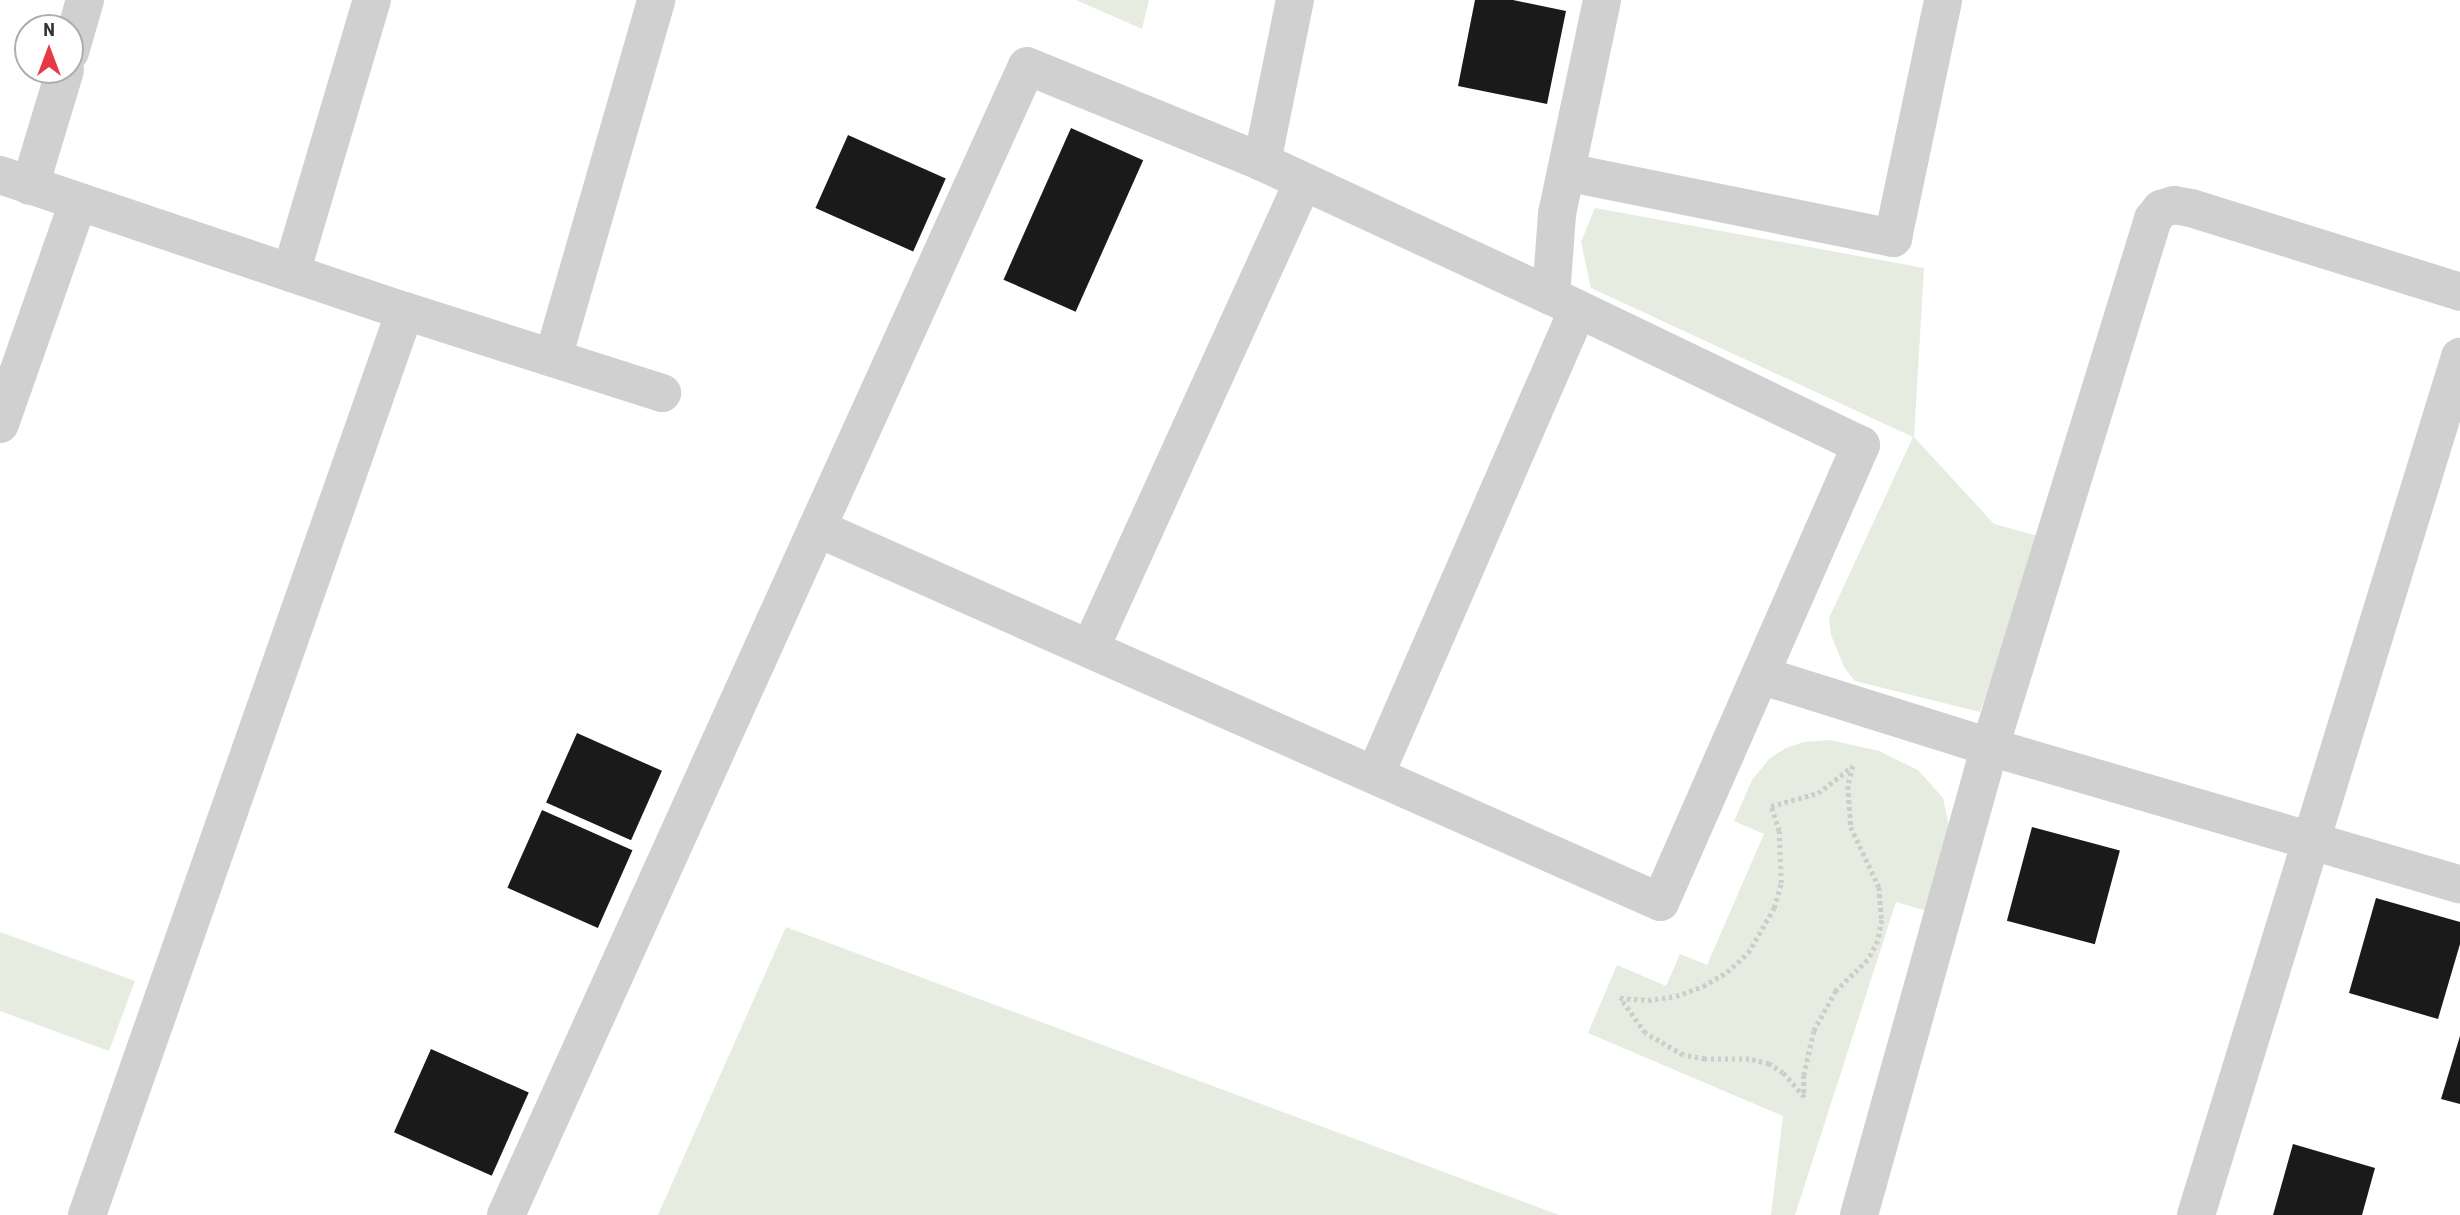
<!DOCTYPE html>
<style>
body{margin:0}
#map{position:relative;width:2460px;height:1215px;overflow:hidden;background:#fff;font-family:"Roboto Condensed",sans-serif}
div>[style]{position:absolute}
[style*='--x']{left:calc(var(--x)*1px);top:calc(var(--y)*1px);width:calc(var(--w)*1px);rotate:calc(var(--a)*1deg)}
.green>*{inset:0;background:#e6ecdf}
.building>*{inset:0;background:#1a1a1a;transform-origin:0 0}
.path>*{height:4.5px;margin-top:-2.25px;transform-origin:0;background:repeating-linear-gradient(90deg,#cdcdcd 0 3.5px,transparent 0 7px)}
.minor>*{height:38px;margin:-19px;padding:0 19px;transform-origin:19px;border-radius:19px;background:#d0d0d0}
span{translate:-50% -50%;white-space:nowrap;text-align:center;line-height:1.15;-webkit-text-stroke:7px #fff;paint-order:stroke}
.north{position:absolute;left:14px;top:14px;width:70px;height:70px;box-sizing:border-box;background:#fff;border:2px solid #adadad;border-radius:50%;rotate:0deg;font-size:19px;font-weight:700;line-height:28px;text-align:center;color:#333}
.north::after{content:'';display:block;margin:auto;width:24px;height:32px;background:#e63946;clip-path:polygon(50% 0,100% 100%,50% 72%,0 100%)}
</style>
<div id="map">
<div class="green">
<i style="clip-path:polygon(1076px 0,1149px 0,1142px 29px)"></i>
<i style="clip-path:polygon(1595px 208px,1924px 268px,1914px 437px,1994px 524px,2041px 537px,1980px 712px,1855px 681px,1844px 667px,1831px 635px,1829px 618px,1913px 437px,1591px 288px,1581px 242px)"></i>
<i style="clip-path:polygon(1830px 740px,1879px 751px,1918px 770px,1943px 798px,1951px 836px,1927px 911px,1896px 902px,1795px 1215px,1771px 1215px,1783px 1116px,1588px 1033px,1617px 965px,1666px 986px,1680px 954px,1707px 965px,1764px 834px,1734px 821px,1752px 780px,1770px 758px,1786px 748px,1804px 742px)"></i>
<i style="clip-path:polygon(786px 927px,1559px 1215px,658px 1215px)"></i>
<i style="clip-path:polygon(0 932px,135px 981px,109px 1051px,0 1011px)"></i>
</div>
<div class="building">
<i style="clip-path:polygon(1475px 0,1513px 0,1566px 11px,1547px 104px,1458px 86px)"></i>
<i style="left:1071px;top:128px;width:79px;height:166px;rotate:24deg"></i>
<i style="left:848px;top:135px;width:107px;height:80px;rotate:24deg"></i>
<i style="left:577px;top:733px;width:93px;height:76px;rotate:24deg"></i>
<i style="left:542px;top:810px;width:99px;height:85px;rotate:24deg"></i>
<i style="left:2032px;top:827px;width:91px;height:97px;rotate:15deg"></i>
<i style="clip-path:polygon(2376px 898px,2460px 922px,2460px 944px,2438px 1019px,2349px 993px)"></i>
<i style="clip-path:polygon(2460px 1036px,2460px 1104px,2441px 1099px)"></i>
<i style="left:431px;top:1049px;width:107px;height:91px;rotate:24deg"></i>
<i style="clip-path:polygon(2293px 1144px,2375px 1168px,2362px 1215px,2273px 1215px)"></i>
</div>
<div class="path">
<i style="--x:1853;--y:766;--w:21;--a:104"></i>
<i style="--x:1848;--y:786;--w:41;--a:85.8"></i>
<i style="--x:1851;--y:827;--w:66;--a:65"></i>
<i style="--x:1879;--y:887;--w:33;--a:85"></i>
<i style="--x:1882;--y:920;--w:21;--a:101"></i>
<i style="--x:1878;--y:941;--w:21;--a:118"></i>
<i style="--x:1868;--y:960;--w:45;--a:135.9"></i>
<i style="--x:1836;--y:991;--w:46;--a:118.8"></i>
<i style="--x:1814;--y:1031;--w:45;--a:102.8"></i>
<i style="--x:1804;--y:1075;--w:22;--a:90"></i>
<i style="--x:1804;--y:1097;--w:32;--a:-131"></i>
<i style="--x:1783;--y:1073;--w:17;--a:-147"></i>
<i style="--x:1769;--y:1064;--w:21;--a:-166"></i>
<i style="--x:1749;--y:1059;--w:44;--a:180"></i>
<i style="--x:1705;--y:1059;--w:22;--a:-170"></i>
<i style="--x:1683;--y:1055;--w:44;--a:-149.9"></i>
<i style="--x:1645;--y:1033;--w:43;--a:-125.5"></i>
<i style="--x:1620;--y:998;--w:28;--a:4"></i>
<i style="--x:1648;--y:1000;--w:28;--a:-8"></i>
<i style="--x:1676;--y:996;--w:29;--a:-20"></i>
<i style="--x:1703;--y:986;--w:28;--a:-30"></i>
<i style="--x:1727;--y:972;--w:28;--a:-42"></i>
<i style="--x:1748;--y:953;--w:52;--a:-60"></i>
<i style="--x:1774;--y:908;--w:26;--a:-74"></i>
<i style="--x:1781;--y:883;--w:52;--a:-92.2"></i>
<i style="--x:1779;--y:831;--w:26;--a:-108"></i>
<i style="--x:1771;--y:806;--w:49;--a:-15.5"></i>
<i style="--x:1818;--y:793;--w:44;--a:-37.6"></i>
</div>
<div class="minor">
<i style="--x:70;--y:52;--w:54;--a:-73.9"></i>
<i style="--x:1262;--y:162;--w:165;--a:-78.5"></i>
<i style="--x:1566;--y:172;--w:334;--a:11.4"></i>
<i style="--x:1893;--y:238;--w:243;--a:-78.1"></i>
<i style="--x:0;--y:175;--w:427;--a:18.6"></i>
<i style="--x:405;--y:311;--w:270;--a:17.7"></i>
<i style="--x:30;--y:186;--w:121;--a:-73.2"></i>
<i style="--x:291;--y:273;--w:285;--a:-73.5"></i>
<i style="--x:1551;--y:296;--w:82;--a:-85.8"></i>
<i style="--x:1557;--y:214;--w:219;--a:-78.1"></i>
<i style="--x:553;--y:358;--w:373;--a:-73.9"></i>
<i style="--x:0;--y:424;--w:234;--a:-70.6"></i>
<i style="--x:1090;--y:649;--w:513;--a:-65.48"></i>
<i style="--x:1760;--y:675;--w:241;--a:17.4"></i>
<i style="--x:1990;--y:747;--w:490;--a:16.3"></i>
<i style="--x:1375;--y:775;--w:508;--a:-66.46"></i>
<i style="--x:87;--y:1215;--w:958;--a:-70.62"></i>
<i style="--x:506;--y:1215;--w:754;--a:-65.64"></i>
<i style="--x:817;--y:528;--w:507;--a:-65.56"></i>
<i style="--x:1027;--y:66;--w:254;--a:22.2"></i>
<i style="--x:1262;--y:162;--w:319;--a:24.9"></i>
<i style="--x:1551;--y:296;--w:344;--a:25.7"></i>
<i style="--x:1861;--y:445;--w:499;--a:113.7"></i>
<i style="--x:1660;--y:902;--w:922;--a:-156.08"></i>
<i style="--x:1859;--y:1215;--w:486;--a:-74.4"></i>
<i style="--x:1990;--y:747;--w:553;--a:-72.84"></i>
<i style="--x:2153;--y:219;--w:13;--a:-51"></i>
<i style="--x:2161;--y:209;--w:14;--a:-17"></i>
<i style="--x:2174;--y:205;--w:17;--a:10"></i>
<i style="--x:2191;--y:208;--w:282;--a:17.3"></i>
<i style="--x:2196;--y:1215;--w:898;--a:-72.9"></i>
</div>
<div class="north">N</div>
</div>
